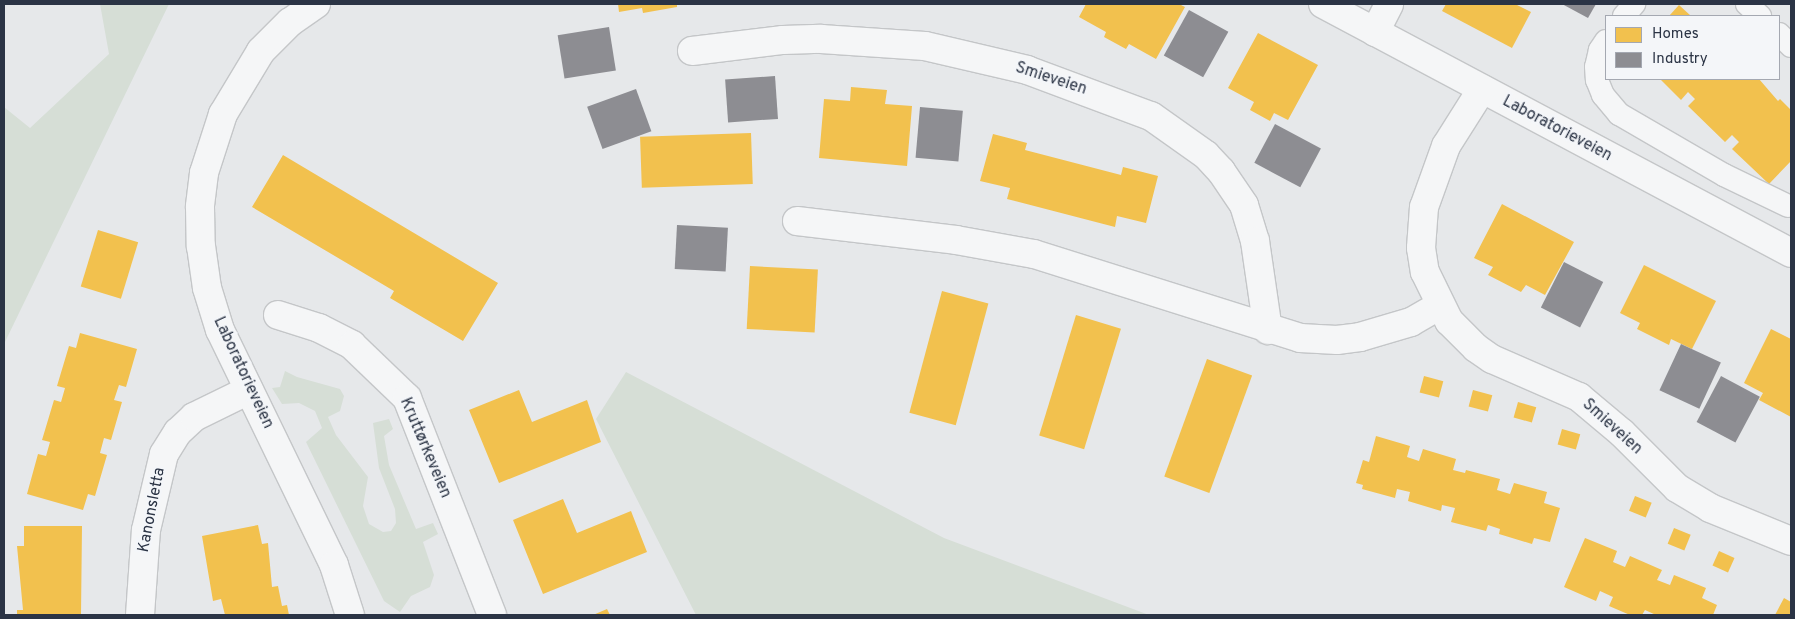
<!DOCTYPE html>
<meta charset="utf-8">
<style>
body{margin:0}
#map{position:relative;width:1795px;height:619px;overflow:hidden;background:#e6e8ea;font-family:Overpass,sans-serif}
div>[style]{position:absolute}
[style*='--x']{left:calc(var(--x)*1px);top:calc(var(--y)*1px);width:calc(var(--w)*1px);rotate:calc(var(--a)*1deg)}
.green>*{inset:0;background:#d6ded6}
.homes>*{inset:0;background:#f2c14e;transform-origin:0 0}
.industry>*{inset:0;background:#8d8d92;transform-origin:0 0}
.roads{filter:drop-shadow(1px 0 #c4c6c8) drop-shadow(-1px 0 #c4c6c8) drop-shadow(0 1px #c4c6c8) drop-shadow(0 -1px #c4c6c8)}
.lane>*{height:22px;margin:-11px;padding:0 11px;transform-origin:11px;border-radius:11px;background:#f5f6f7}
.street>*{height:28px;margin:-14px;padding:0 14px;transform-origin:14px;border-radius:14px;background:#f5f6f7}
span{translate:-50% -50%;white-space:nowrap;text-align:center;line-height:1.15;-webkit-text-stroke:5px #f4f6f9;paint-order:stroke}
.street-label{font-size:16px;color:#2b3445}
.frame{position:absolute;inset:0;border:5px solid #2b3445;pointer-events:none}
.legend{position:absolute;left:1605px;top:15px;width:175px;height:65px;box-sizing:border-box;background:#f4f6f9;border:1px solid #a4a8b1;margin:0;padding:6px 9px;list-style:none;font-size:15px;color:#2b3445}
.legend li{display:flex;align-items:center;gap:10px;height:25px}
.legend b{width:25px;border:1px solid #a4a8b1}
</style>
<div id="map">
<div class="green">
<i style="clip-path:polygon(100px 4px,169px 4px,4px 344px,4px 107px,30px 128px,109px 54px)"></i>
<i style="clip-path:polygon(285px 371px,297px 377px,340px 389px,344px 396px,340px 411px,328px 417px,336px 435px,368px 477px,363px 506px,369px 524px,383px 532px,391px 531px,396px 523px,395px 509px,379px 468px,373px 423px,389px 419px,393px 429px,384px 436px,389px 465px,416px 529px,433px 523px,438px 534px,423px 542px,434px 575px,430px 587px,411px 596px,400px 612px,384px 601px,306px 442px,322px 428px,315px 411px,299px 403px,282px 404px,272px 388px,280px 387px)"></i>
<i style="clip-path:polygon(626px 372px,944px 538px,1149px 615px,696px 615px,596px 419px)"></i>
</div>
<div class="homes">
<i style="clip-path:polygon(618px 4px,677px 4px,677px 7px,643px 13px,642px 8px,619px 12px)"></i>
<i style="clip-path:polygon(1086px 4px,1179px 4px,1185px 7px,1156px 59px,1129px 44px,1126px 49px,1104px 37px,1106px 32px,1079px 17px)"></i>
<i style="clip-path:polygon(1446px 4px,1515px 4px,1531px 12px,1512px 48px,1442px 11px)"></i>
<i style="clip-path:polygon(1679px 5px,1691px 16px,1669px 16px)"></i>
<i style="clip-path:polygon(1258px 33px,1318px 65px,1288px 120px,1274px 113px,1270px 121px,1250px 110px,1254px 102px,1228px 88px)"></i>
<i style="clip-path:polygon(1660px 79px,1759px 79px,1778px 101px,1780px 99px,1791px 110px,1791px 161px,1769px 184px,1732px 149px,1739px 142px,1732px 135px,1725px 142px,1688px 106px,1695px 99px,1688px 92px,1681px 100px)"></i>
<i style="clip-path:polygon(851px 87px,887px 90px,885px 104px,912px 106px,907px 166px,819px 158px,824px 99px,850px 101px)"></i>
<i style="left:751px;top:133px;width:51px;height:111px;rotate:88deg"></i>
<i style="clip-path:polygon(993px 134px,1027px 143px,1025px 150px,1121px 175px,1123px 167px,1158px 176px,1146px 223px,1117px 216px,1115px 227px,1007px 199px,1010px 188px,980px 181px)"></i>
<i style="clip-path:polygon(283px 155px,498px 283px,463px 341px,390px 298px,394px 291px,252px 207px)"></i>
<i style="clip-path:polygon(1502px 204px,1574px 242px,1545px 295px,1526px 285px,1521px 292px,1488px 275px,1493px 267px,1474px 258px)"></i>
<i style="left:98px;top:230px;width:42px;height:59px;rotate:17deg"></i>
<i style="clip-path:polygon(1644px 265px,1716px 301px,1692px 349px,1671px 339px,1669px 345px,1637px 329px,1640px 323px,1620px 313px)"></i>
<i style="left:750px;top:266px;width:68px;height:63px;rotate:3deg"></i>
<i style="left:942px;top:291px;width:48px;height:126px;rotate:15deg"></i>
<i style="left:1076px;top:315px;width:47px;height:126px;rotate:17deg"></i>
<i style="clip-path:polygon(1771px 329px,1791px 339px,1791px 417px,1759px 400px,1763px 393px,1744px 383px)"></i>
<i style="clip-path:polygon(80px 333px,137px 349px,126px 387px,119px 385px,114px 400px,122px 402px,111px 440px,104px 438px,100px 453px,107px 455px,95px 496px,88px 494px,83px 510px,27px 494px,38px 454px,46px 456px,50px 442px,42px 440px,54px 400px,61px 402px,65px 388px,57px 386px,69px 346px,76px 348px)"></i>
<i style="left:1207px;top:359px;width:48px;height:125px;rotate:20deg"></i>
<i style="left:1424px;top:376px;width:20px;height:17px;rotate:15deg"></i>
<i style="clip-path:polygon(519px 390px,532px 422px,587px 400px,601px 442px,499px 483px,469px 410px)"></i>
<i style="left:1473px;top:390px;width:20px;height:17px;rotate:15deg"></i>
<i style="left:1518px;top:402px;width:19px;height:16px;rotate:16deg"></i>
<i style="left:1562px;top:429px;width:19px;height:16px;rotate:16deg"></i>
<i style="clip-path:polygon(1376px 436px,1410px 446px,1407px 457px,1419px 461px,1423px 449px,1456px 459px,1453px 470px,1465px 473px,1466px 470px,1500px 479px,1497px 490px,1510px 494px,1514px 483px,1547px 492px,1544px 503px,1560px 508px,1550px 542px,1534px 538px,1532px 544px,1499px 534px,1500px 529px,1488px 525px,1486px 531px,1451px 522px,1455px 508px,1442px 505px,1441px 511px,1408px 501px,1410px 492px,1397px 489px,1395px 498px,1362px 489px,1363px 485px,1356px 483px,1363px 460px,1369px 462px)"></i>
<i style="left:1635px;top:496px;width:18px;height:16px;rotate:22deg"></i>
<i style="clip-path:polygon(563px 499px,577px 533px,631px 511px,647px 552px,543px 594px,513px 520px)"></i>
<i style="clip-path:polygon(258px 525px,262px 544px,268px 543px,272px 587px,278px 586px,282px 606px,287px 605px,289px 615px,225px 615px,221px 599px,213px 601px,202px 536px)"></i>
<i style="clip-path:polygon(24px 526px,82px 526px,81px 615px,17px 615px,17px 610px,23px 610px,17px 546px,24px 546px)"></i>
<i style="left:1674px;top:528px;width:18px;height:17px;rotate:22deg"></i>
<i style="clip-path:polygon(1585px 538px,1617px 551px,1613px 562px,1625px 567px,1630px 556px,1662px 570px,1657px 580px,1670px 585px,1674px 575px,1706px 588px,1702px 598px,1717px 605px,1713px 615px,1656px 615px,1645px 610px,1642px 615px,1630px 615px,1609px 606px,1613px 597px,1600px 591px,1596px 601px,1564px 587px)"></i>
<i style="left:1719px;top:551px;width:17px;height:16px;rotate:24deg"></i>
<i style="clip-path:polygon(1784px 598px,1791px 602px,1791px 615px,1775px 615px)"></i>
<i style="clip-path:polygon(607px 609px,610px 615px,593px 615px)"></i>
</div>
<div class="industry">
<i style="clip-path:polygon(1562px 4px,1596px 4px,1588px 18px)"></i>
<i style="left:1189px;top:10px;width:45px;height:52px;rotate:29deg"></i>
<i style="left:609px;top:27px;width:44px;height:52px;rotate:81deg"></i>
<i style="left:775px;top:76px;width:43px;height:50px;rotate:86deg"></i>
<i style="left:636px;top:89px;width:45px;height:52px;rotate:70deg"></i>
<i style="left:920px;top:107px;width:43px;height:51px;rotate:5deg"></i>
<i style="left:1275px;top:124px;width:52px;height:44px;rotate:28deg"></i>
<i style="left:677px;top:225px;width:51px;height:44px;rotate:3deg"></i>
<i style="left:1564px;top:262px;width:44px;height:51px;rotate:27deg"></i>
<i style="left:1681px;top:344px;width:44px;height:51px;rotate:25deg"></i>
<i style="left:1721px;top:376px;width:44px;height:52px;rotate:28deg"></i>
</div>
<div class="roads">
<div class="lane">
<i style="--x:1747;--y:4;--w:18;--a:43"></i>
<i style="--x:1624;--y:16;--w:16;--a:-50"></i>
<i style="--x:1779;--y:34;--w:17;--a:45"></i>
<i style="--x:1606;--y:41;--w:11;--a:124"></i>
<i style="--x:1600;--y:50;--w:17;--a:103"></i>
<i style="--x:1596;--y:67;--w:13;--a:86"></i>
<i style="--x:1597;--y:80;--w:16;--a:68"></i>
<i style="--x:1603;--y:95;--w:25;--a:50"></i>
<i style="--x:1619;--y:114;--w:121;--a:30.2"></i>
<i style="--x:1724;--y:175;--w:71;--a:25.8"></i>
</div>
<div class="street">
<i style="--x:316;--y:4;--w:32;--a:145"></i>
<i style="--x:290;--y:22;--w:41;--a:135"></i>
<i style="--x:261;--y:51;--w:74;--a:121.1"></i>
<i style="--x:223;--y:114;--w:62;--a:107.9"></i>
<i style="--x:204;--y:173;--w:34;--a:97"></i>
<i style="--x:200;--y:207;--w:39;--a:89"></i>
<i style="--x:201;--y:246;--w:42;--a:81.9"></i>
<i style="--x:207;--y:288;--w:44;--a:72.8"></i>
<i style="--x:220;--y:330;--w:261;--a:64.1"></i>
<i style="--x:334;--y:565;--w:52;--a:72.3"></i>
<i style="--x:1323;--y:4;--w:530;--a:28.02"></i>
<i style="--x:1375;--y:32;--w:31;--a:-63"></i>
<i style="--x:692;--y:51;--w:92;--a:-6.9"></i>
<i style="--x:783;--y:40;--w:38;--a:-2"></i>
<i style="--x:821;--y:39;--w:104;--a:3.9"></i>
<i style="--x:925;--y:46;--w:105;--a:13.2"></i>
<i style="--x:1027;--y:70;--w:132;--a:20.4"></i>
<i style="--x:1151;--y:116;--w:67;--a:35.3"></i>
<i style="--x:1206;--y:155;--w:22;--a:47"></i>
<i style="--x:1221;--y:171;--w:41;--a:55.9"></i>
<i style="--x:1244;--y:205;--w:38;--a:73"></i>
<i style="--x:1255;--y:241;--w:90;--a:81.7"></i>
<i style="--x:1482;--y:89;--w:67;--a:122.3"></i>
<i style="--x:1446;--y:146;--w:65;--a:109.8"></i>
<i style="--x:1424;--y:207;--w:41;--a:94.2"></i>
<i style="--x:1421;--y:248;--w:24;--a:81"></i>
<i style="--x:1425;--y:272;--w:55;--a:63.9"></i>
<i style="--x:1449;--y:321;--w:38;--a:45"></i>
<i style="--x:1476;--y:348;--w:19;--a:35"></i>
<i style="--x:1492;--y:359;--w:95;--a:23.6"></i>
<i style="--x:1579;--y:397;--w:56;--a:39.9"></i>
<i style="--x:1622;--y:433;--w:78;--a:45"></i>
<i style="--x:1677;--y:488;--w:39;--a:31"></i>
<i style="--x:1710;--y:508;--w:87;--a:22.2"></i>
<i style="--x:797;--y:221;--w:160;--a:6.8"></i>
<i style="--x:956;--y:240;--w:79;--a:10.2"></i>
<i style="--x:1034;--y:254;--w:279;--a:17.5"></i>
<i style="--x:1300;--y:338;--w:37;--a:3"></i>
<i style="--x:1337;--y:340;--w:23;--a:-7"></i>
<i style="--x:1360;--y:337;--w:53;--a:-16.4"></i>
<i style="--x:1411;--y:322;--w:32;--a:-30"></i>
<i style="--x:278;--y:315;--w:43;--a:17.6"></i>
<i style="--x:319;--y:328;--w:37;--a:27"></i>
<i style="--x:352;--y:345;--w:76;--a:43.9"></i>
<i style="--x:407;--y:398;--w:233;--a:68.6"></i>
<i style="--x:140;--y:615;--w:85;--a:-86"></i>
<i style="--x:146;--y:530;--w:78;--a:-76.7"></i>
<i style="--x:164;--y:454;--w:26;--a:-58"></i>
<i style="--x:178;--y:432;--w:22;--a:-43"></i>
<i style="--x:194;--y:417;--w:61;--a:-26.1"></i>
</div>
</div>
<div class="street-label">
<span style="left:1051px;top:79px;rotate:18deg">Smieveien</span>
<span style="left:1557px;top:129px;rotate:28deg">Laboratorieveien</span>
<span style="left:243px;top:373px;rotate:65deg">Laboratorieveien</span>
<span style="left:1612px;top:427px;rotate:42deg">Smieveien</span>
<span style="left:425px;top:448px;rotate:67deg">Kruttørkeveien</span>
<span style="left:152px;top:510px;rotate:-79deg">Kanonsletta</span>
</div>
<div class="frame"></div>
<ul class="legend">
<li><b style="height:14px;background:#f2c14e"></b>Homes</li>
<li><b style="height:14px;background:#8d8d92"></b>Industry</li>
</ul>
</div>
